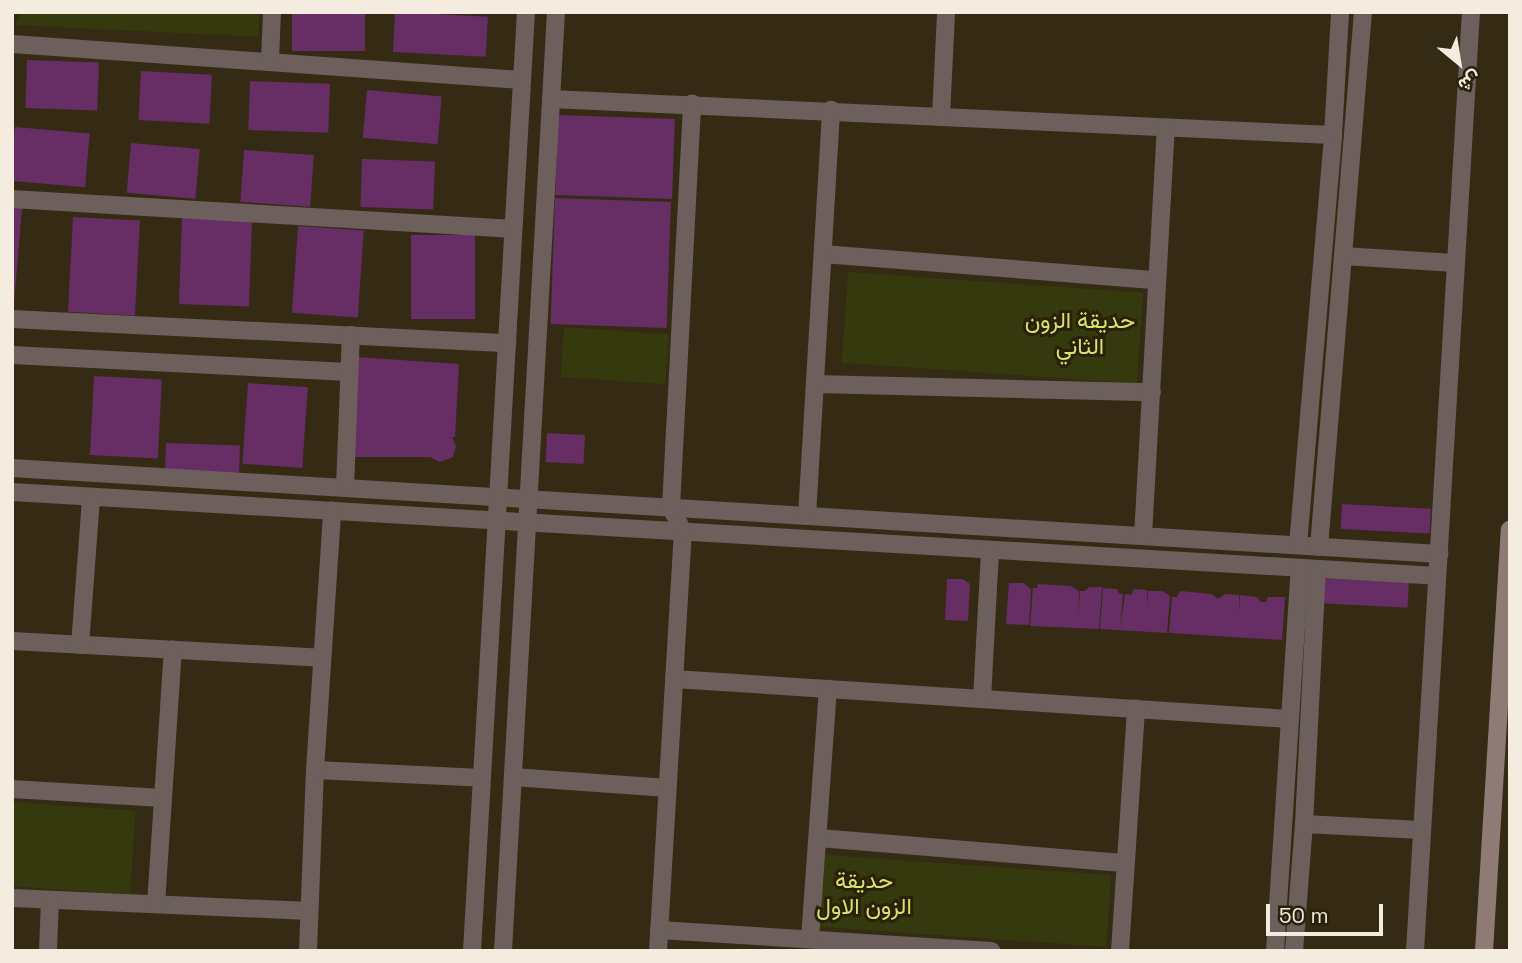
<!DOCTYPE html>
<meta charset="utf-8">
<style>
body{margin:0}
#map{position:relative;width:1522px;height:963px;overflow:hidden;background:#352a14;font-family:"Space Grotesk",Vazirmatn,sans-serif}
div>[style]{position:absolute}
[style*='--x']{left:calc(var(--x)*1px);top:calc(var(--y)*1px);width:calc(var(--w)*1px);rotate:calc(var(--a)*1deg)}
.green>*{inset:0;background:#343a0e;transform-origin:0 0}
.building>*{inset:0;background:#672e65;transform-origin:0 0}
.street>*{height:18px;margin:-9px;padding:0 9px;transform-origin:9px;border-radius:9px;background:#6c5f5c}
.secondary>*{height:18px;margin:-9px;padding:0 9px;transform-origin:9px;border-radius:9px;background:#8f7b76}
span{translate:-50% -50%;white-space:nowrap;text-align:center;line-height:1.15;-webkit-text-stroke:6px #2b210a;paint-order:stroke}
.park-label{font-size:23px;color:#d3e471}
.frame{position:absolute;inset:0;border:14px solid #f3ecdf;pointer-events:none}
.north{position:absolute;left:1424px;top:28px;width:70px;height:70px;-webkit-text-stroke:5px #2b210a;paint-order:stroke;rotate:150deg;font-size:19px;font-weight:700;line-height:28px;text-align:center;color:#f3ecdf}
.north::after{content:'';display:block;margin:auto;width:24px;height:32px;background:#f3ecdf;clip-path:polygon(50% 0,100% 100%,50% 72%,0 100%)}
.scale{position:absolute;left:1266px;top:904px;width:117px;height:32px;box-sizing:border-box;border:4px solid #f3ecdf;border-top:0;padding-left:9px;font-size:21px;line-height:24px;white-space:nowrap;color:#f3ecdf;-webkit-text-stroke:5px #2b210a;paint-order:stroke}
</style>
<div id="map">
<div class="green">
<i style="clip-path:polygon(23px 12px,259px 12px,259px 37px,15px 25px)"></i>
<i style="left:848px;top:272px;width:296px;height:91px;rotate:4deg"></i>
<i style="left:564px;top:327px;width:105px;height:50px;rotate:4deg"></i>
<i style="left:12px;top:802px;width:124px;height:84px;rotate:4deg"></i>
<i style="left:825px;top:855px;width:287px;height:72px;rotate:4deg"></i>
</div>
<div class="building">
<i style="left:292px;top:12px;width:73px;height:39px"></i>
<i style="left:395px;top:12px;width:93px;height:40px;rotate:3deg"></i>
<i style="left:27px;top:60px;width:72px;height:48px;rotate:2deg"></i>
<i style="left:141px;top:71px;width:71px;height:49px;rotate:3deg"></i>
<i style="left:250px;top:81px;width:80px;height:49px;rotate:2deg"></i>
<i style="left:367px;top:90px;width:75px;height:48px;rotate:5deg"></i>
<i style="left:558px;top:115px;width:117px;height:80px;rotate:2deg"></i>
<i style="left:15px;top:127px;width:75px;height:54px;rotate:5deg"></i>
<i style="left:131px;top:143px;width:69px;height:50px;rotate:5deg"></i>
<i style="left:244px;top:150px;width:70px;height:52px;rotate:4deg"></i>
<i style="left:362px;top:159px;width:73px;height:48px;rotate:2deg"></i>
<i style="left:555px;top:198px;width:116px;height:126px;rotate:2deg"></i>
<i style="clip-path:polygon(12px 207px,22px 208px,14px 304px,12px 304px)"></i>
<i style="left:73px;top:217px;width:67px;height:95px;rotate:3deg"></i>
<i style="left:182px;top:218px;width:70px;height:86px;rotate:2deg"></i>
<i style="left:298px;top:226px;width:66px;height:87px;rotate:4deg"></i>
<i style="left:411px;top:235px;width:64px;height:84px"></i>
<i style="clip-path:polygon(356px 357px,459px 364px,455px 437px,452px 437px,456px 446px,453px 457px,440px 462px,430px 457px,352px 457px)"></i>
<i style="left:94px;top:376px;width:68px;height:79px;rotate:3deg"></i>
<i style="left:248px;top:383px;width:60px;height:81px;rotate:4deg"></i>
<i style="left:547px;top:433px;width:38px;height:29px;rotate:3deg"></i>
<i style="left:166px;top:443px;width:74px;height:29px;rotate:2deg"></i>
<i style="left:1342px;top:504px;width:89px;height:25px;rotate:3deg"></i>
<i style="left:1318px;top:578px;width:91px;height:25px;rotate:3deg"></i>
<i style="clip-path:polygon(947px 579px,963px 579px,970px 584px,968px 621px,945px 620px)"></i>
<i style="clip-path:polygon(1009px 583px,1024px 583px,1031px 590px,1029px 625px,1006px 624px)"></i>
<i style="clip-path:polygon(1038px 584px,1071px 586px,1079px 591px,1078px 618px,1080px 591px,1085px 591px,1089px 587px,1102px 587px,1099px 629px,1030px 626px,1033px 588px,1037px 588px)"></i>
<i style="clip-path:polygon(1103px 588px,1117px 589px,1119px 594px,1123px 594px,1120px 629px,1125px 594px,1131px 595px,1134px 589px,1147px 590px,1147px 606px,1148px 591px,1162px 591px,1170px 596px,1167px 633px,1100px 629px)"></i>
<i style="clip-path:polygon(1180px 591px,1211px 594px,1218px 599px,1225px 594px,1239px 595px,1239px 612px,1240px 595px,1256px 597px,1261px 602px,1266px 602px,1268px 597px,1285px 597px,1282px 640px,1169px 633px,1172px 597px,1177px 597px)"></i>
</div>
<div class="street">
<i style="--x:12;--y:44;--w:511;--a:4.04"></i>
<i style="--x:270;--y:61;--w:49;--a:-87.7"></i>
<i style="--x:551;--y:99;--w:783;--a:2.64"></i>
<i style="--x:941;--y:116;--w:104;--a:-87.2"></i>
<i style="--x:12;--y:199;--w:502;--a:3.43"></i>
<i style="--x:823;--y:254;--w:334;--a:4.5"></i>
<i style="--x:1343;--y:256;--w:112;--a:3.6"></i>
<i style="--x:12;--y:319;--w:496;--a:2.8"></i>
<i style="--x:12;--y:355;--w:337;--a:2.9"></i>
<i style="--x:815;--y:384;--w:337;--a:1.4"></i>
<i style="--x:12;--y:468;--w:1430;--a:3.45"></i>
<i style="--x:345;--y:488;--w:153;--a:-87.8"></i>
<i style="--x:12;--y:492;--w:1427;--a:3.37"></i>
<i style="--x:807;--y:516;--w:407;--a:-86.6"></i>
<i style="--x:1143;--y:536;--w:409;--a:-86.8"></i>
<i style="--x:1298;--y:545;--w:411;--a:-85.1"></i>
<i style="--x:1333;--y:135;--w:123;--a:-86.7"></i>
<i style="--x:1319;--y:547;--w:537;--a:-85.3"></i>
<i style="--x:12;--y:641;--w:309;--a:3.1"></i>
<i style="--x:80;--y:645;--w:148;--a:-85.7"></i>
<i style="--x:674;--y:679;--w:617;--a:3.72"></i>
<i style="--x:982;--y:699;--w:149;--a:-86.9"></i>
<i style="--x:315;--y:770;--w:167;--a:2.7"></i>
<i style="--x:513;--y:777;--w:155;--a:4.1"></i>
<i style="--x:12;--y:789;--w:150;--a:3.4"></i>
<i style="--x:1304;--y:824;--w:117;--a:2.9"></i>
<i style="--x:819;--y:838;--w:308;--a:4.7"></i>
<i style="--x:12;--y:898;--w:297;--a:2.5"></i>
<i style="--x:156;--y:904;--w:255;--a:-86.2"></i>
<i style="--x:659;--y:930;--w:333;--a:3.6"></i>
<i style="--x:810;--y:939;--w:251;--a:-85.9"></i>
<i style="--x:48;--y:951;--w:51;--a:-87.8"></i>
<i style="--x:308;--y:951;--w:181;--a:-87.8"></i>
<i style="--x:315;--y:770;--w:260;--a:-86.2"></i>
<i style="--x:472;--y:951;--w:941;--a:-86.71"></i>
<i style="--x:503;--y:951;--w:940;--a:-86.77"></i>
<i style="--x:658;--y:951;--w:420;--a:-86.6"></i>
<i style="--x:683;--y:532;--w:28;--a:-116"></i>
<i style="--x:671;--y:507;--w:404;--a:-87"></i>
<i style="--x:1120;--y:951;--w:243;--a:-86.2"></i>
<i style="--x:1275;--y:951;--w:384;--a:-86.3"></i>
<i style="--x:1294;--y:951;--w:127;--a:-85.5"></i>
<i style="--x:1304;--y:824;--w:255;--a:-87.1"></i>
<i style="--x:1415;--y:951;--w:941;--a:-86.59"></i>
</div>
<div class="secondary">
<i style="--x:1484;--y:951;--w:422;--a:-86.5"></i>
</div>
<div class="park-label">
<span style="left:1080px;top:333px">حديقة الزون<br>الثاني</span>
<span style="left:864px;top:893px">حديقة<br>الزون الاول</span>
</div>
<div class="frame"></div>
<div class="north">ش</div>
<div class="scale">50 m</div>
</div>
